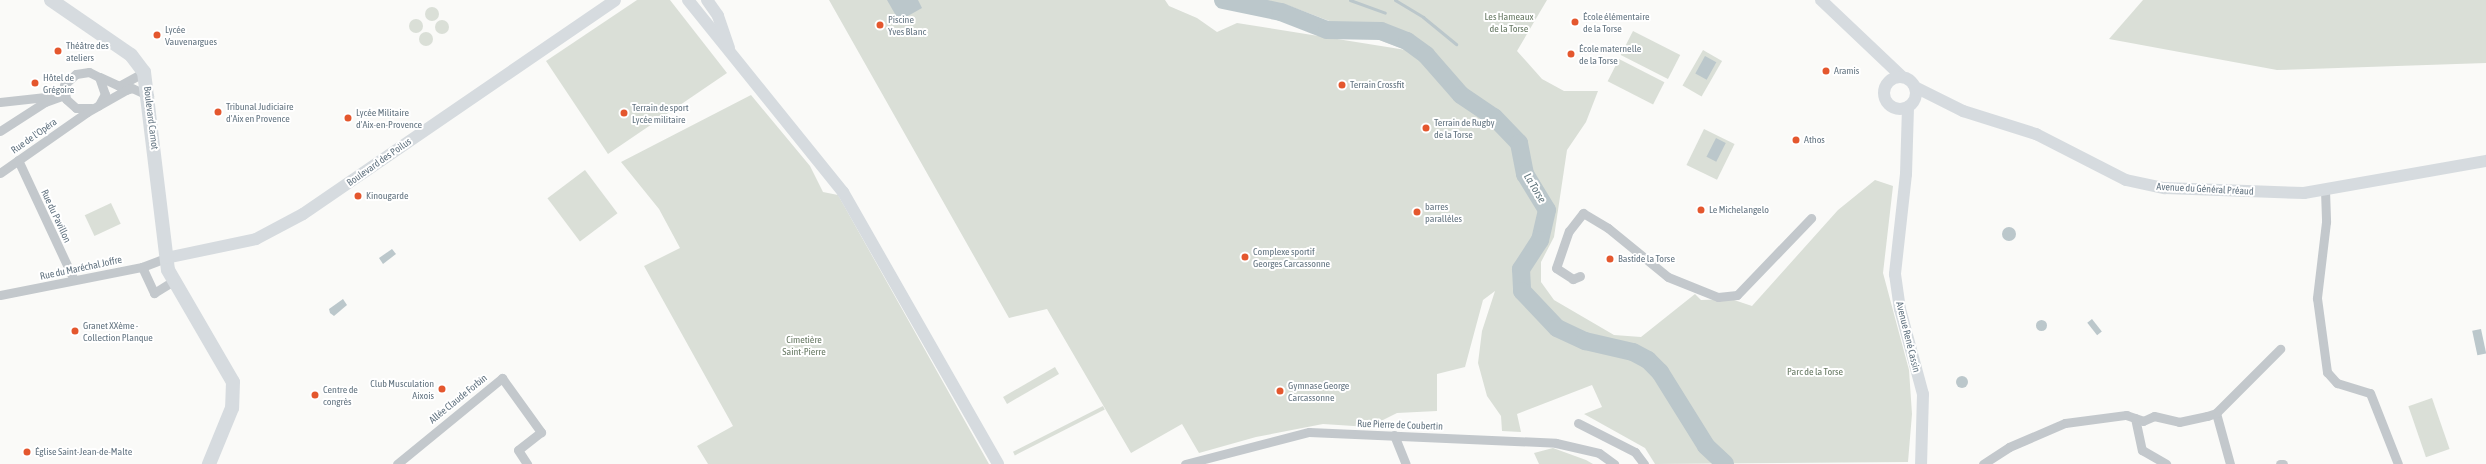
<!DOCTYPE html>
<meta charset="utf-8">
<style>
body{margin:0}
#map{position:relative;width:2486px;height:464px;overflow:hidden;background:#fafaf8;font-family:"Asap Condensed",sans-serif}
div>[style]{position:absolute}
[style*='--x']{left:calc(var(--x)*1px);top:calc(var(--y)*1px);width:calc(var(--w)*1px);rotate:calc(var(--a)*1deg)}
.green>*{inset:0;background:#dadfd7;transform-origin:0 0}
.round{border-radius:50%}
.water>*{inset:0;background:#bbc7cb;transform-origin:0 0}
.stream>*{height:3px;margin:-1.5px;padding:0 1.5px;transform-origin:1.5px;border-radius:1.5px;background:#bbc7cb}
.river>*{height:18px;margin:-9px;padding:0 9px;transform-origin:9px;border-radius:9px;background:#bbc7cb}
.street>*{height:9px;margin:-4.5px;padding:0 4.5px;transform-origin:4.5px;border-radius:4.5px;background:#c3c8cc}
.secondary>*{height:12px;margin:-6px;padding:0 6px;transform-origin:6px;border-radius:6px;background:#d6dbdf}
.secondary>.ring{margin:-6px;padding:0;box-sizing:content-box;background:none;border:12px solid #d6dbdf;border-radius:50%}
.primary>*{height:14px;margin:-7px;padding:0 7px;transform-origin:7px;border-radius:7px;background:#d6dbdf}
.dots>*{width:11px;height:11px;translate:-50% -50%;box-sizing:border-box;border:2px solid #fff;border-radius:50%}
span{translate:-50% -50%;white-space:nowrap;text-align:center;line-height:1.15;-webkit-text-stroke:4px #fff;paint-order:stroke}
.park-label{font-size:10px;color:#687a64}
.poi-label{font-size:10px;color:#657683}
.left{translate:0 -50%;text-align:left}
.right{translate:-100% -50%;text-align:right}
.street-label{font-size:10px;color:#657683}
.water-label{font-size:11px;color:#60757c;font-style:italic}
</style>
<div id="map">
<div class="green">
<i style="clip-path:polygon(637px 0,670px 0,727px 73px,608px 154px,546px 61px)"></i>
<i style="clip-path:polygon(829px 0,1165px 0,1169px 6px,1197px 18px,1217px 32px,1237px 23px,1406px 50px,1287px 5px,1222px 0,1547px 0,1517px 51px,1542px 79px,1564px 91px,1598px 91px,1586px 122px,1567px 150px,1554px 237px,1541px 262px,1541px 282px,1554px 300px,1614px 335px,1641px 337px,1695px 294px,1701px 300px,1731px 299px,1752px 306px,1838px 210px,1875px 180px,1893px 186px,1883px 273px,1909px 370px,1912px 414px,1908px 462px,1655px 464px,1645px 448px,1584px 414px,1602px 407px,1592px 385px,1517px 414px,1521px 432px,1502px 431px,1501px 416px,1487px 396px,1478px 363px,1482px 331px,1495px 291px,1483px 300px,1465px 367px,1437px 374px,1437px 411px,1397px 413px,1369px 427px,1323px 424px,1256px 437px,1199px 453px,1182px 424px,1131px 453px,1047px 309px,1009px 318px)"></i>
<i style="clip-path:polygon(2143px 0,2486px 0,2486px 63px,2277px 70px,2109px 39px)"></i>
<i class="round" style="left:425px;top:7px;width:14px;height:14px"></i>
<i class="round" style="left:409px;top:19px;width:14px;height:14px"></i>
<i class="round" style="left:435px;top:20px;width:14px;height:14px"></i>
<i style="left:1633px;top:31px;width:53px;height:27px;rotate:27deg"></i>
<i class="round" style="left:419px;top:32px;width:14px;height:14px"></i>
<i style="left:1703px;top:50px;width:22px;height:41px;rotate:30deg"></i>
<i style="left:1619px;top:59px;width:51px;height:25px;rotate:27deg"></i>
<i style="clip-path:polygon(751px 95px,810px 166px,823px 192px,838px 195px,989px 464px,708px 464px,697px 446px,733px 426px,644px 266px,680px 248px,659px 209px,621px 162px)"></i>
<i style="left:1704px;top:129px;width:34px;height:40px;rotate:26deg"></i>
<i style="left:585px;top:170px;width:54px;height:47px;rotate:53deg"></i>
<i style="left:111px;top:203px;width:23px;height:29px;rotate:65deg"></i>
<i style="left:1055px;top:367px;width:8px;height:60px;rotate:60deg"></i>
<i style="left:2432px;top:398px;width:54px;height:25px;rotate:71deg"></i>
<i style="left:1103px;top:406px;width:4px;height:101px;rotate:63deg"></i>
<i style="clip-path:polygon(1553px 448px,1586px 460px,1593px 464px,1539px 464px,1534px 453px)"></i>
</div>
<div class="water">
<i style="clip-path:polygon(887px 0,918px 0,922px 8px,899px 21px)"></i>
<i style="left:1705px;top:56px;width:13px;height:20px;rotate:29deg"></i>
<i style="left:1716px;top:138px;width:11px;height:21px;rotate:27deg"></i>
<i class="round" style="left:2002px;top:227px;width:14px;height:14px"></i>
<i style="clip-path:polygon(392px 249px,396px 254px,383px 264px,379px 258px)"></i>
<i style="clip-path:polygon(343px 299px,347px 305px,334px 316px,330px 313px,329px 309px)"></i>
<i style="left:2092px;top:319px;width:16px;height:6px;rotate:52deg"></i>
<i class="round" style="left:2035.5px;top:319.5px;width:11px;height:11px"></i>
<i style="left:2481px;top:329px;width:25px;height:9px;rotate:78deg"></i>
<i class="round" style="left:1956px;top:376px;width:12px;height:12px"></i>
</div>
<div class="stream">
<i style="--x:1350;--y:0;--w:37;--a:20"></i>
<i style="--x:1395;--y:0;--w:33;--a:31"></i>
<i style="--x:1423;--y:17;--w:43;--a:39.3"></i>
</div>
<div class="river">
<i style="--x:1223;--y:0;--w:59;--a:11.7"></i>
<i style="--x:1281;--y:12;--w:49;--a:21.4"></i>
<i style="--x:1327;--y:30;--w:54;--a:1.1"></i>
<i style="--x:1381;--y:31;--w:28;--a:21"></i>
<i style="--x:1407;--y:41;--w:24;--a:36"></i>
<i style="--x:1426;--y:55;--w:53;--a:48.8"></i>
<i style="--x:1461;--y:95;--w:40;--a:34"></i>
<i style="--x:1494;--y:117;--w:36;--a:46"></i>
<i style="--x:1519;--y:143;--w:32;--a:79"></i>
<i style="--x:1525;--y:174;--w:42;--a:58.6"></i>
<i style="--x:1547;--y:210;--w:31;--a:103"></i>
<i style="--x:1540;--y:240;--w:35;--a:123"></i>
<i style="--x:1521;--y:269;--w:22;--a:87"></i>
<i style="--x:1522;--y:291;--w:51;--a:46.6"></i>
<i style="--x:1557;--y:328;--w:31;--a:25"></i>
<i style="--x:1585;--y:341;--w:49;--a:12.9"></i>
<i style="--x:1633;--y:352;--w:17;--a:28"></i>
<i style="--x:1648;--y:360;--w:17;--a:45"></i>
<i style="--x:1660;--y:372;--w:87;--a:58.1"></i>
<i style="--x:1706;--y:446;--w:26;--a:43"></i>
</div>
<div class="street">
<i style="--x:100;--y:77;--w:21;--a:25"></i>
<i style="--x:119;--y:86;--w:29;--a:-29"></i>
<i style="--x:0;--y:102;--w:55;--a:-6.2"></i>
<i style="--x:91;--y:108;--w:15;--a:180"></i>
<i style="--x:76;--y:108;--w:13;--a:-138"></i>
<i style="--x:66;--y:99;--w:14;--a:-98"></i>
<i style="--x:64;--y:85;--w:16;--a:-43"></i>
<i style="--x:76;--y:74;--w:13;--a:-9"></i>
<i style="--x:89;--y:72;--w:11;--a:27"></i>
<i style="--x:99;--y:77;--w:18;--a:71"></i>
<i style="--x:105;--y:94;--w:13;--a:119"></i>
<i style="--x:0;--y:131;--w:54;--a:-32.8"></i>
<i style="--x:45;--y:102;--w:20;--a:-20"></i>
<i style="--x:18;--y:160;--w:132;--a:65"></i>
<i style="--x:0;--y:173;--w:106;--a:-35"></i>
<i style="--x:87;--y:112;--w:45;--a:-29.4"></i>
<i style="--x:126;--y:90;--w:6;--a:-18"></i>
<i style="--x:132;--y:88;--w:19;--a:25"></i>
<i style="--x:2325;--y:190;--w:32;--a:88"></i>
<i style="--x:2326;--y:222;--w:77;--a:96.8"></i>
<i style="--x:2317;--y:298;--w:75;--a:82.3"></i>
<i style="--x:2327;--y:372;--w:15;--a:48"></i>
<i style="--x:2337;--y:383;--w:34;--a:17"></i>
<i style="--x:2370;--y:393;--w:76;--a:68.5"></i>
<i style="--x:142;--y:267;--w:29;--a:65"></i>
<i style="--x:154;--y:293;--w:22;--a:-32"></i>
<i style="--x:1580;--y:276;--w:8;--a:157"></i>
<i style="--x:1573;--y:279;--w:20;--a:-147"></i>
<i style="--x:1556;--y:268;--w:39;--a:-71"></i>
<i style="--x:1569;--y:231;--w:23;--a:-52"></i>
<i style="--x:1583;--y:213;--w:29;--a:31"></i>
<i style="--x:1608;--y:228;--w:77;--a:39.2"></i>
<i style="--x:1668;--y:277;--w:54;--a:21.8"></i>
<i style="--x:1718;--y:297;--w:19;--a:-6"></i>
<i style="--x:1737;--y:295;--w:107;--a:-46.1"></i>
<i style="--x:0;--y:295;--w:145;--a:-11.2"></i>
<i style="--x:142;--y:267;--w:26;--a:-21"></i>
<i style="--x:2216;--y:413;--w:53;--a:74.6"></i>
<i style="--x:2135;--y:418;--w:33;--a:78"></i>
<i style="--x:2142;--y:450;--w:28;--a:30"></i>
<i style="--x:1578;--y:423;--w:64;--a:27"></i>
<i style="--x:1635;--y:452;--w:15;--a:53"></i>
<i style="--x:1394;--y:435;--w:31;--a:68"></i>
<i style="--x:397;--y:464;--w:136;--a:-39.3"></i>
<i style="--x:502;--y:378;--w:67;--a:54.2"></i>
<i style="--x:541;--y:432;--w:29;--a:142"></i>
<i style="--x:518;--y:450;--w:17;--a:57"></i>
<i style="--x:1185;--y:464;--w:128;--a:-14.5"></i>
<i style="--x:1309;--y:432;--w:247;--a:2.5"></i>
<i style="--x:1556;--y:443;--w:44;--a:13.1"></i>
<i style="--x:1599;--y:453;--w:19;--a:36"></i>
<i style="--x:1983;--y:464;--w:31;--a:-33"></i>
<i style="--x:2009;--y:447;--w:61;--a:-23.2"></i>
<i style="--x:2065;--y:423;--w:62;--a:-7.5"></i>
<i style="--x:2126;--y:415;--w:18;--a:19"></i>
<i style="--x:2143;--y:421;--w:12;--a:-24"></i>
<i style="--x:2154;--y:416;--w:26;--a:13"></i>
<i style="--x:2179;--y:422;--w:29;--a:-12"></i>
<i style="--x:2207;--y:416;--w:9;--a:-18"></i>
<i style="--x:2216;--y:413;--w:91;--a:-45"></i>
<i style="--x:2280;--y:464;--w:3;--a:0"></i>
</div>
<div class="secondary">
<i style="--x:688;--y:0;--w:247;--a:51.1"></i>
<i style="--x:843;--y:192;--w:313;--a:60.3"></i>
<i style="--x:707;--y:0;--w:19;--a:55"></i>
<i style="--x:718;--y:16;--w:34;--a:71"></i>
<i style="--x:1821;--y:0;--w:110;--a:43.5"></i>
<i class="ring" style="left:1884px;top:77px;width:20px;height:20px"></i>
<i style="--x:1915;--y:87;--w:54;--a:26.6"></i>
<i style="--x:1963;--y:111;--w:77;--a:17.5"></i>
<i style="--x:2036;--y:134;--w:101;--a:27.1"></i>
<i style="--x:2126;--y:180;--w:40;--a:12"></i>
<i style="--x:2165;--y:188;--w:139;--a:2.1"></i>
<i style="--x:2304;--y:193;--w:185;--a:-10"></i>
<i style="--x:1908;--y:107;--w:67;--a:91.7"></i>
<i style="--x:1906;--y:174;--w:101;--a:96.3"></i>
<i style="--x:1895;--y:274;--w:35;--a:82"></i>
<i style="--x:1900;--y:309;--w:88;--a:74.9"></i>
<i style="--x:1923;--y:394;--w:70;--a:91.6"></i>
<i style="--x:166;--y:258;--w:92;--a:-11.9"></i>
<i style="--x:256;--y:239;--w:53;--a:-28"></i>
<i style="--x:303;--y:214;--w:378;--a:-34.4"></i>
</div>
<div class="primary">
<i style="--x:51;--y:0;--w:97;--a:34.5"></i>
<i style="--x:131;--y:55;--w:21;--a:53"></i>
<i style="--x:144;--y:72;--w:199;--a:83.1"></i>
<i style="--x:168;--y:270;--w:129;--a:59.9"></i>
<i style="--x:233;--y:382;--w:26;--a:92"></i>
<i style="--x:232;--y:408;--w:61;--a:112.3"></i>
</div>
<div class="dots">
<i style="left:1575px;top:22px;background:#e4572e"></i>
<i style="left:880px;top:25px;background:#e4572e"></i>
<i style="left:157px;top:35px;background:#e4572e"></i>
<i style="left:58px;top:51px;background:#e4572e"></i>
<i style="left:1571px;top:54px;background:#e4572e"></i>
<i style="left:1826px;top:71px;background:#e4572e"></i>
<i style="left:35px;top:83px;background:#e4572e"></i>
<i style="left:1342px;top:85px;background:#e4572e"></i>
<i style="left:218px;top:112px;background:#e4572e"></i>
<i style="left:624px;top:113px;background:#e4572e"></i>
<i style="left:348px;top:118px;background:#e4572e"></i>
<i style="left:1426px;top:128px;background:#e4572e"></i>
<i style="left:1796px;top:140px;background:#e4572e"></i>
<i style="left:358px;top:196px;background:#e4572e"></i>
<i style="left:1701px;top:210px;background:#e4572e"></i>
<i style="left:1417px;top:212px;background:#e4572e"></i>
<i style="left:1245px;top:257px;background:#e4572e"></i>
<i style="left:1610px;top:259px;background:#e4572e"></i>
<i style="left:75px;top:331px;background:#e4572e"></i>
<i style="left:442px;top:389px;background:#e4572e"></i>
<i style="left:1280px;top:391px;background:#e4572e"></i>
<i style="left:315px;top:395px;background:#e4572e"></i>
<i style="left:27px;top:452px;background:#e4572e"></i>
</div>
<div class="park-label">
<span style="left:1509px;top:22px">Les Hameaux<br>de la Torse</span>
<span style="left:804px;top:345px">Cimetière<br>Saint-Pierre</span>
<span style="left:1815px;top:372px">Parc de la Torse</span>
</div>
<div class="poi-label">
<span class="left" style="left:1583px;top:22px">École élémentaire<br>de la Torse</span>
<span class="left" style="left:888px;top:25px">Piscine<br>Yves Blanc</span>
<span class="left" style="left:165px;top:35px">Lycée<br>Vauvenargues</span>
<span class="left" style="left:66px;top:51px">Théâtre des<br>ateliers</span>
<span class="left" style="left:1579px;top:54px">École maternelle<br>de la Torse</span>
<span class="left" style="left:1834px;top:71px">Aramis</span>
<span class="left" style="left:43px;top:83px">Hôtel de<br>Grégoire</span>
<span class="left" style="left:1350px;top:85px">Terrain Crossfit</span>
<span class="left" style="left:226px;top:112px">Tribunal Judiciaire<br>d'Aix en Provence</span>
<span class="left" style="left:632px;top:113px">Terrain de sport<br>Lycée militaire</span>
<span class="left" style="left:356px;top:118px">Lycée Militaire<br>d'Aix-en-Provence</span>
<span class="left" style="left:1434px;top:128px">Terrain de Rugby<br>de la Torse</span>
<span class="left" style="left:1804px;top:140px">Athos</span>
<span class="left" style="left:366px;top:196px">Kinougarde</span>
<span class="left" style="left:1425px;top:212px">barres<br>parallèles</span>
<span class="left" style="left:1709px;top:210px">Le Michelangelo</span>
<span class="left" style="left:1253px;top:257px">Complexe sportif<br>Georges Carcassonne</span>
<span class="left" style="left:1618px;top:259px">Bastide la Torse</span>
<span class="left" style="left:83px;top:331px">Granet XXème -<br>Collection Planque</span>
<span class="right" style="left:434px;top:389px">Club Musculation<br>Aixois</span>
<span class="left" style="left:1288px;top:391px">Gymnase George<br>Carcassonne</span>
<span class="left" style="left:323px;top:395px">Centre de<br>congrès</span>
<span class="left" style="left:35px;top:452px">Église Saint-Jean-de-Malte</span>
</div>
<div class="street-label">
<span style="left:151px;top:118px;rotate:83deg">Boulevard Carnot</span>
<span style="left:34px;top:136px;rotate:-35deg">Rue de l'Opéra</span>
<span style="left:379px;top:162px;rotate:-35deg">Boulevard des Poilus</span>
<span style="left:2205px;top:189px;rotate:3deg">Avenue du Général Préaud</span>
<span style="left:56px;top:216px;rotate:65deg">Rue du Pavillon</span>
<span style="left:81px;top:268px;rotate:-12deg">Rue du Maréchal Joffre</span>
<span style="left:1908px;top:337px;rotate:76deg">Avenue René Cassin</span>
<span style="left:458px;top:399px;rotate:-39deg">Allée Claude Forbin</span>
<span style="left:1400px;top:425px;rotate:2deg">Rue Pierre de Coubertin</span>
</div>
<div class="water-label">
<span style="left:1535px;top:188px;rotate:59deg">La Torse</span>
</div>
</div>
